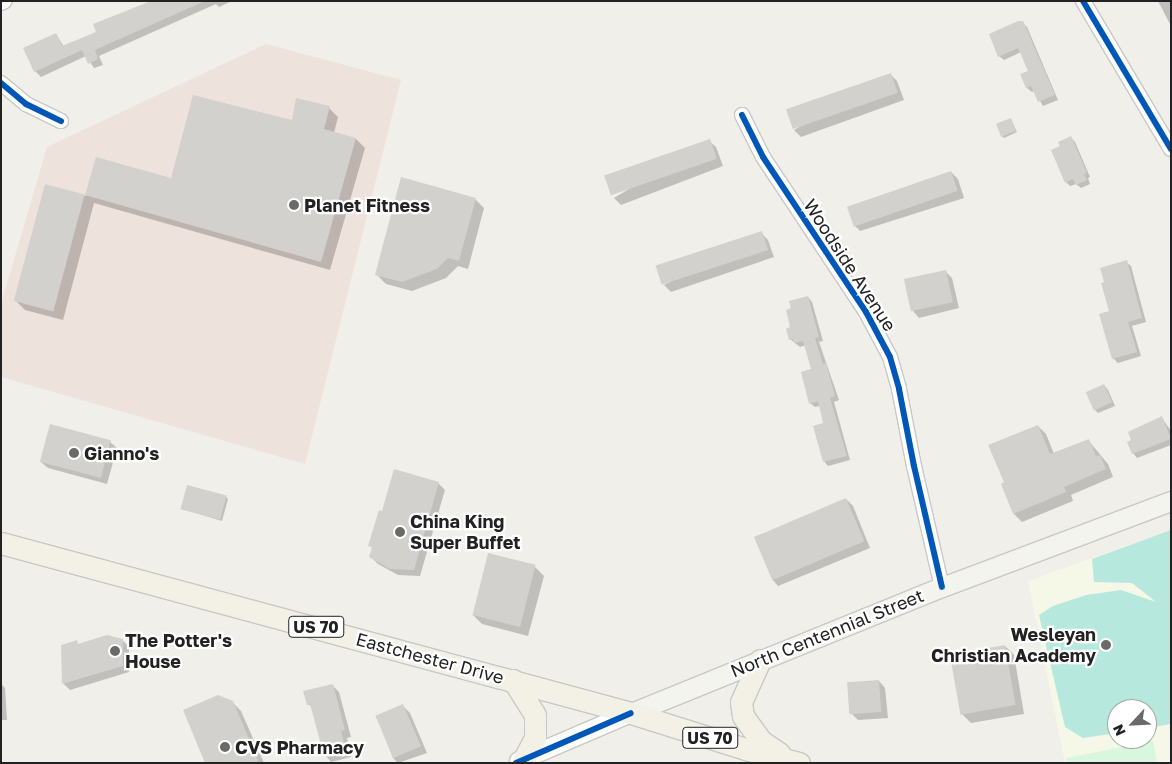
<!DOCTYPE html>
<style>
body{margin:0}
#map{position:relative;width:1172px;height:764px;overflow:hidden;background:#f0efea;font-family:"Golos Text",sans-serif}
div>[style]{position:absolute}
[style*='--x']{left:calc(var(--x)*1px);top:calc(var(--y)*1px);width:calc(var(--w)*1px);rotate:calc(var(--a)*1deg)}
.commercial>*{inset:0;background:#ede2dc}
.education>*{inset:0;background:#f5f8e7}
.park>*{inset:0;background:#d9f6df}
.pitch>*{inset:0;background:#b6e8dd}
.shadow>*{inset:0;background:#0003}
.building>*{inset:0;background:#d2d1cd;transform-origin:0 0}
.roads{filter:drop-shadow(1px 0 #c9c8c6) drop-shadow(-1px 0 #c9c8c6) drop-shadow(0 1px #c9c8c6) drop-shadow(0 -1px #c9c8c6)}
.minor>*{height:14px;margin:-7px;padding:0 7px;transform-origin:7px;border-radius:7px;background:#fdfdfc}
.tertiary>*{height:18px;margin:-9px;padding:0 9px;transform-origin:9px;border-radius:9px;background:#fdfdfc}
.secondary>*{height:19px;margin:-9.5px;padding:0 9.5px;transform-origin:9.5px;border-radius:9.5px;background:#f3f4ed}
.primary>*{height:21px;margin:-10.5px;padding:0 10.5px;transform-origin:10.5px;border-radius:10.5px;background:#f3f0e6}
.cycleway>*{height:6px;margin:-3px;padding:0 3px;transform-origin:3px;border-radius:3px;background:#0057b8}
.dots>*{width:14px;height:14px;translate:-50% -50%;box-sizing:border-box;border:2px solid #fff;border-radius:50%}
span{translate:-50% -50%;white-space:nowrap;text-align:center;line-height:1.15;-webkit-text-stroke:4.5px #fff;paint-order:stroke}
.shield-label span{padding:1px 4px;background:#fff;border:1px solid;border-radius:4px;-webkit-text-stroke-width:0}
.shield-label{font-size:16px;color:#222;font-weight:700}
.poi-label{font-size:18px;color:#222;font-weight:700}
.left{translate:0 -50%;text-align:left}
.right{translate:-100% -50%;text-align:right}
.street-label{font-size:18px;color:#222}
.frame{position:absolute;inset:0;border:2px solid #222;pointer-events:none}
.north{position:absolute;left:1107px;top:699px;width:50px;height:50px;box-sizing:border-box;background:#fff;border:1px solid #a7a7a7;border-radius:50%;rotate:245deg;font-size:14px;font-weight:700;line-height:20px;text-align:center;color:#222}
.north::after{content:'';display:block;margin:auto;width:18px;height:22px;background:#6a6a68;clip-path:polygon(50% 0,100% 100%,50% 72%,0 100%)}
</style>
<div id="map">
<div class="commercial">
<i style="clip-path:polygon(266px 44px,401px 80px,305px 464px,1px 377px,1px 304px,47px 147px)"></i>
</div>
<div class="education">
<i style="clip-path:polygon(evenodd,1171px 530px,1171px 763px,1065px 763px,1028px 581px,1171px 530px,1117px 709px,1147px 709px,1147px 739px,1117px 739px,1117px 709px)"></i>
</div>
<div class="park">
<i style="clip-path:polygon(1153px 741px,1157px 763px,1067px 763px,1066px 758px)"></i>
</div>
<div class="pitch">
<i style="clip-path:polygon(1171px 530px,1171px 724px,1147px 728px,1147px 709px,1117px 709px,1117px 733px,1083px 738px,1065px 727px,1039px 615px,1053px 606px,1086px 595px,1121px 590px,1156px 602px,1132px 583px,1094px 582px,1092px 559px)"></i>
</div>
<div class="shadow">
<i style="clip-path:polygon(152px 1px,232px 1px,219px 7px,216px 4px,99px 56px,103px 65px,94px 68px,86px 56px,41px 77px,35px 71px,56px 34px,64px 47px,98px 33px)"></i>
<i style="clip-path:polygon(1158px 1px,1171px 1px,1171px 26px)"></i>
<i style="clip-path:polygon(1022px 22px,1027px 27px,1058px 100px,1043px 106px,1034px 91px,1032px 92px,1027px 88px,1022px 75px,1030px 71px,1021px 52px,1004px 60px,999px 56px)"></i>
<i style="clip-path:polygon(890px 74px,897px 81px,904px 100px,801px 137px,794px 130px)"></i>
<i style="clip-path:polygon(329px 108px,338px 117px,334px 133px,356px 139px,365px 148px,330px 270px,94px 203px,63px 320px,25px 310px,16px 301px,46px 186px,86px 196px,97px 158px,172px 180px,293px 122px)"></i>
<i style="clip-path:polygon(1011px 119px,1017px 132px,1004px 138px,1002px 136px)"></i>
<i style="clip-path:polygon(1071px 138px,1075px 142px,1090px 177px,1088px 178px,1090px 184px,1081px 188px,1076px 184px,1070px 186px,1066px 182px)"></i>
<i style="clip-path:polygon(709px 141px,716px 147px,723px 166px,621px 205px,614px 198px)"></i>
<i style="clip-path:polygon(951px 172px,958px 179px,964px 198px,860px 231px,853px 224px)"></i>
<i style="clip-path:polygon(475px 199px,484px 208px,468px 269px,458px 266px,446px 278px,412px 291px,386px 284px,377px 275px)"></i>
<i style="clip-path:polygon(761px 233px,768px 240px,774px 257px,671px 292px,664px 285px)"></i>
<i style="clip-path:polygon(1126px 262px,1131px 266px,1146px 322px,1132px 326px,1141px 356px,1118px 363px,1113px 358px)"></i>
<i style="clip-path:polygon(945px 271px,952px 278px,959px 308px,919px 318px,913px 311px)"></i>
<i style="clip-path:polygon(808px 297px,812px 302px,823px 341px,819px 342px,839px 400px,834px 402px,850px 460px,828px 466px,824px 461px,825px 424px,820px 406px,815px 407px,810px 403px,813px 369px,806px 345px,800px 347px,790px 339px,792px 328px)"></i>
<i style="clip-path:polygon(1104px 385px,1108px 390px,1115px 406px,1098px 413px,1094px 409px)"></i>
<i style="clip-path:polygon(1162px 418px,1171px 431px,1171px 445px,1137px 458px,1133px 453px,1133px 440px)"></i>
<i style="clip-path:polygon(1038px 426px,1046px 434px,1054px 454px,1088px 440px,1108px 464px,1113px 477px,1071px 495px,1073px 501px,1022px 522px,1014px 514px,1002px 484px,1005px 483px)"></i>
<i style="clip-path:polygon(110px 442px,117px 448px,107px 484px,48px 468px,41px 462px)"></i>
<i style="clip-path:polygon(438px 483px,445px 490px,420px 576px,398px 575px,378px 564px,371px 557px,373px 549px,370px 545px,383px 513px)"></i>
<i style="clip-path:polygon(226px 497px,228px 499px,222px 521px,183px 509px)"></i>
<i style="clip-path:polygon(846px 499px,853px 506px,870px 548px,778px 586px,772px 579px)"></i>
<i style="clip-path:polygon(535px 567px,544px 576px,528px 636px,482px 624px,473px 615px)"></i>
<i style="clip-path:polygon(122px 640px,129px 647px,129px 672px,70px 690px,64px 684px,62px 646px,76px 642px,79px 645px)"></i>
<i style="clip-path:polygon(1005px 646px,1014px 655px,1024px 714px,971px 723px,962px 714px)"></i>
<i style="clip-path:polygon(879px 681px,885px 688px,888px 718px,858px 720px,851px 713px)"></i>
<i style="clip-path:polygon(1px 684px,5px 688px,7px 720px,1px 720px)"></i>
<i style="clip-path:polygon(332px 685px,339px 692px,351px 737px,347px 738px,351px 757px,331px 762px,325px 755px,313px 708px,308px 704px)"></i>
<i style="clip-path:polygon(232px 702px,241px 711px,264px 763px,207px 763px)"></i>
<i style="clip-path:polygon(403px 706px,410px 713px,427px 753px,398px 763px,393px 758px,377px 717px)"></i>
</div>
<div class="building">
<i style="clip-path:polygon(151px 1px,205px 1px,95px 50px,98px 59px,88px 64px,82px 50px,34px 72px,23px 48px,56px 33px,62px 46px,96px 32px,93px 24px)"></i>
<i style="clip-path:polygon(1018px 21px,1023px 21px,1055px 95px,1038px 102px,1031px 86px,1026px 88px,1020px 74px,1028px 71px,1018px 48px,998px 57px,989px 34px)"></i>
<i style="left:891px;top:73px;width:21px;height:111px;rotate:71deg"></i>
<i style="clip-path:polygon(193px 95px,292px 120px,296px 98px,330px 106px,324px 129px,356px 138px,321px 262px,85px 195px,96px 157px,171px 178px)"></i>
<i style="left:1011px;top:118px;width:14px;height:16px;rotate:69deg"></i>
<i style="clip-path:polygon(1071px 136px,1087px 173px,1084px 174px,1087px 180px,1076px 185px,1073px 179px,1065px 183px,1051px 150px,1060px 146px,1058px 142px)"></i>
<i style="left:710px;top:139px;width:21px;height:112px;rotate:71deg"></i>
<i style="left:951px;top:171px;width:21px;height:110px;rotate:71deg"></i>
<i style="clip-path:polygon(401px 177px,476px 198px,459px 261px,448px 258px,437px 269px,402px 282px,375px 275px)"></i>
<i style="left:45px;top:184px;width:41px;height:121px;rotate:15deg"></i>
<i style="left:762px;top:231px;width:20px;height:112px;rotate:72deg"></i>
<i style="clip-path:polygon(1127px 260px,1142px 318px,1128px 322px,1137px 352px,1112px 359px,1099px 314px,1109px 311px,1101px 283px,1104px 282px,1100px 268px)"></i>
<i style="left:946px;top:270px;width:33px;height:43px;rotate:78deg"></i>
<i style="clip-path:polygon(808px 296px,819px 337px,815px 338px,823px 364px,826px 363px,835px 396px,830px 398px,847px 456px,823px 462px,813px 426px,823px 423px,818px 401px,809px 404px,801px 372px,811px 369px,803px 341px,794px 343px,793px 339px,789px 340px,786px 329px,790px 327px,786px 310px,791px 308px,789px 301px)"></i>
<i style="left:1104px;top:384px;width:20px;height:20px;rotate:66deg"></i>
<i style="clip-path:polygon(1162px 416px,1171px 439px,1132px 454px,1127px 442px,1131px 440px,1128px 432px)"></i>
<i style="left:50px;top:424px;width:63px;height:39px;rotate:15deg"></i>
<i style="clip-path:polygon(1038px 425px,1050px 454px,1089px 439px,1096px 456px,1100px 455px,1106px 469px,1064px 487px,1066px 492px,1013px 514px,1001px 484px,1004px 482px,988px 445px)"></i>
<i style="clip-path:polygon(394px 469px,439px 482px,414px 570px,390px 569px,369px 557px,372px 547px,368px 546px,379px 510px,382px 511px)"></i>
<i style="left:187px;top:485px;width:41px;height:25px;rotate:15deg"></i>
<i style="left:846px;top:498px;width:47px;height:100px;rotate:67deg"></i>
<i style="left:488px;top:553px;width:49px;height:64px;rotate:14deg"></i>
<i style="clip-path:polygon(107px 635px,123px 639px,123px 666px,62px 684px,61px 645px,77px 640px,78px 644px)"></i>
<i style="left:1005px;top:645px;width:61px;height:56px;rotate:80deg"></i>
<i style="left:879px;top:680px;width:32px;height:32px;rotate:86deg"></i>
<i style="clip-path:polygon(333px 684px,345px 730px,341px 731px,346px 750px,324px 756px,310px 704px,307px 705px,303px 691px)"></i>
<i style="clip-path:polygon(218px 695px,233px 701px,259px 763px,205px 763px,183px 710px)"></i>
<i style="left:403px;top:704px;width:46px;height:30px;rotate:67deg"></i>
</div>
<div class="roads">
<div class="minor">
<i style="--x:1083;--y:1;--w:172;--a:59.3"></i>
<i style="--x:1;--y:3;--w:4;--a:-27"></i>
<i style="--x:1;--y:83;--w:33;--a:40"></i>
<i style="--x:26;--y:104;--w:39;--a:26"></i>
<i style="--x:742;--y:115;--w:47;--a:63.4"></i>
<i style="--x:763;--y:157;--w:186;--a:56.4"></i>
<i style="--x:866;--y:312;--w:51;--a:61.9"></i>
<i style="--x:890;--y:357;--w:33;--a:74"></i>
<i style="--x:899;--y:389;--w:78;--a:79"></i>
<i style="--x:914;--y:466;--w:124;--a:77"></i>
</div>
<div class="tertiary">
<i style="--x:519;--y:761;--w:122;--a:-23.2"></i>
</div>
<div class="secondary">
<i style="--x:631;--y:713;--w:336;--a:-22.1"></i>
<i style="--x:942;--y:587;--w:245;--a:-20.6"></i>
</div>
<div class="primary">
<i style="--x:1;--y:543;--w:653;--a:15.1"></i>
<i style="--x:631;--y:713;--w:121;--a:17.4"></i>
<i style="--x:746;--y:749;--w:55;--a:14.8"></i>
<i style="--x:760;--y:660;--w:46;--a:114.3"></i>
<i style="--x:741;--y:702;--w:14;--a:82"></i>
<i style="--x:743;--y:716;--w:31;--a:54"></i>
<i style="--x:761;--y:741;--w:22;--a:34"></i>
<i style="--x:513;--y:680;--w:41;--a:57.8"></i>
<i style="--x:535;--y:715;--w:23;--a:90"></i>
<i style="--x:535;--y:738;--w:24;--a:118"></i>
</div>
</div>
<div class="cycleway">
<i style="--x:1083;--y:1;--w:172;--a:59.3"></i>
<i style="--x:1;--y:83;--w:33;--a:40"></i>
<i style="--x:26;--y:104;--w:39;--a:26"></i>
<i style="--x:742;--y:115;--w:47;--a:63.4"></i>
<i style="--x:763;--y:157;--w:186;--a:56.4"></i>
<i style="--x:866;--y:312;--w:51;--a:61.9"></i>
<i style="--x:890;--y:357;--w:33;--a:74"></i>
<i style="--x:899;--y:389;--w:78;--a:79"></i>
<i style="--x:914;--y:466;--w:124;--a:77"></i>
<i style="--x:516;--y:763;--w:125;--a:-23.5"></i>
</div>
<div class="dots">
<i style="left:294px;top:205px;background:#6a6a68"></i>
<i style="left:74px;top:453px;background:#6a6a68"></i>
<i style="left:400px;top:532px;background:#6a6a68"></i>
<i style="left:1106px;top:645px;background:#6a6a68"></i>
<i style="left:115px;top:651px;background:#6a6a68"></i>
<i style="left:225px;top:747px;background:#6a6a68"></i>
</div>
<div class="shield-label">
<span style="left:316px;top:627px">US 70</span>
<span style="left:710px;top:738px">US 70</span>
</div>
<div class="poi-label">
<span class="left" style="left:304px;top:205px">Planet Fitness</span>
<span class="left" style="left:84px;top:453px">Gianno's</span>
<span class="left" style="left:410px;top:532px">China King<br>Super Buffet</span>
<span class="right" style="left:1096px;top:645px">Wesleyan<br>Christian Academy</span>
<span class="left" style="left:125px;top:651px">The Potter's<br>House</span>
<span class="left" style="left:235px;top:747px">CVS Pharmacy</span>
</div>
<div class="street-label">
<span style="left:850px;top:265px;rotate:57deg">Woodside Avenue</span>
<span style="left:827px;top:633px;rotate:-22deg">North Centennial Street</span>
<span style="left:430px;top:658px;rotate:15deg">Eastchester Drive</span>
</div>
<div class="frame"></div>
<div class="north">N</div>
</div>
